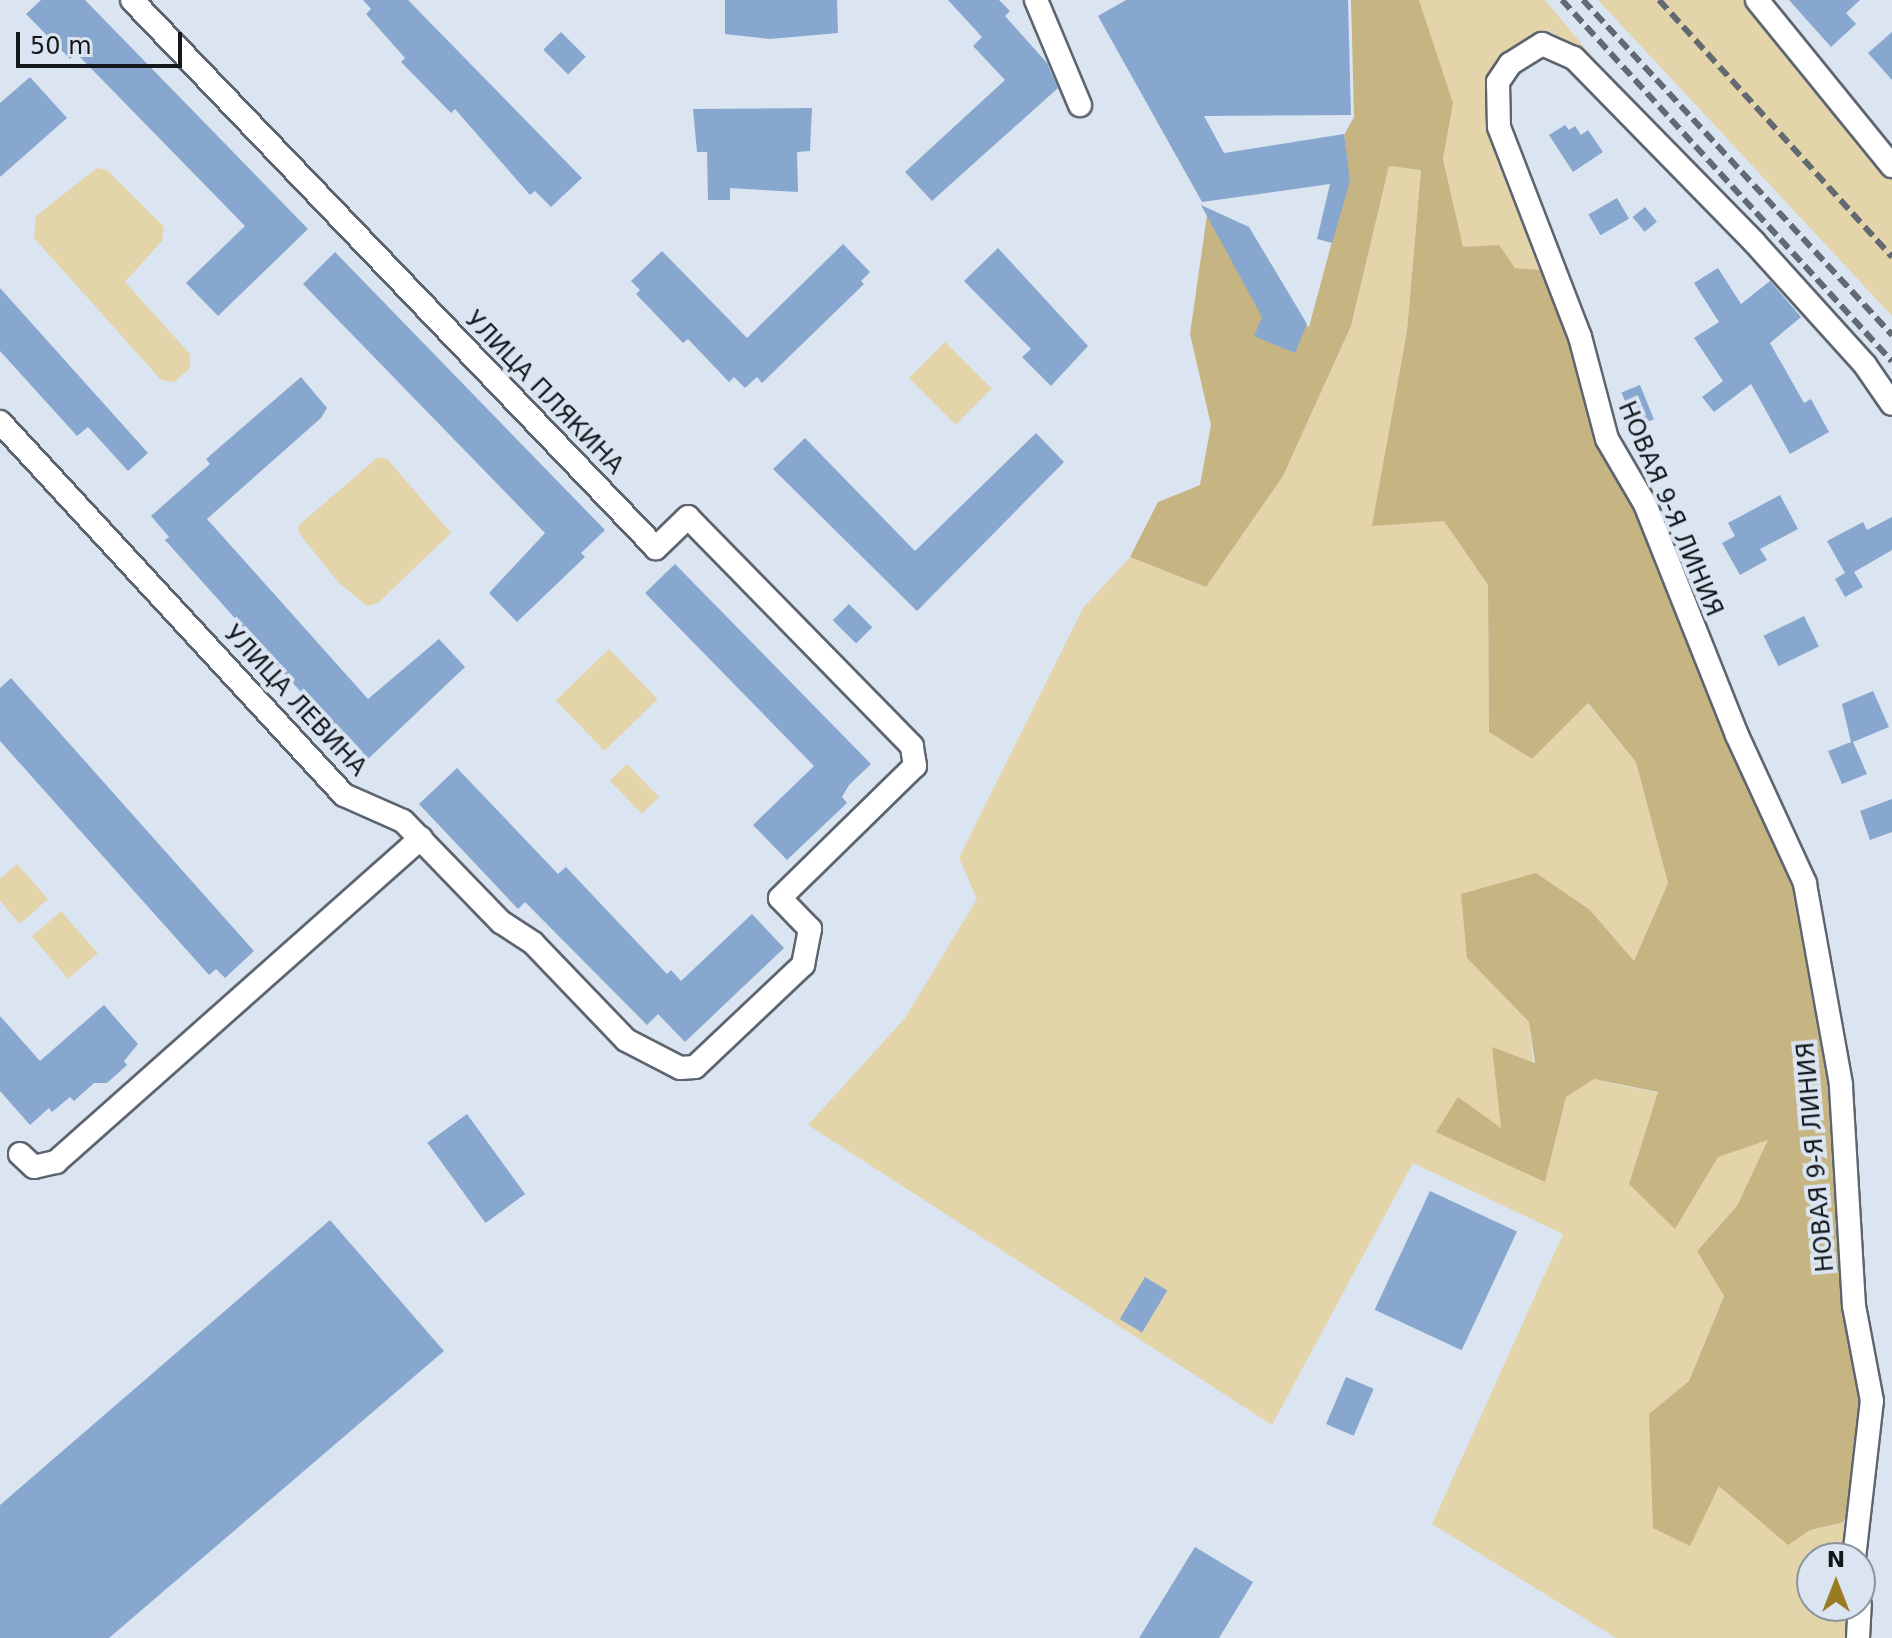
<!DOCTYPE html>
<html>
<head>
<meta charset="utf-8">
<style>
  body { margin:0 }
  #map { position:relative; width:1892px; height:1638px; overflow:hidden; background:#dbe5f2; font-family:"DejaVu Sans",sans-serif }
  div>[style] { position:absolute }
  .green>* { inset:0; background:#e4d4aa; transform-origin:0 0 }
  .forest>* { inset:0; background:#c6b482 }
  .building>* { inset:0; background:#88a7cf; transform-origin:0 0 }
  .roads { filter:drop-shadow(2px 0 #5d6570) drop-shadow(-2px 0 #5d6570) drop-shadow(0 2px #5d6570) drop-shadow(0 -2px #5d6570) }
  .street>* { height:22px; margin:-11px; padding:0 11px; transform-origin:11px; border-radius:11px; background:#fff }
  .rail>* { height:6px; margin-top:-3px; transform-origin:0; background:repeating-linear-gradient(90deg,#626970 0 12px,transparent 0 18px) }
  span { translate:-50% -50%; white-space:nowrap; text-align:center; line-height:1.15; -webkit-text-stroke:8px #dbe5f2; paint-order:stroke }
  .street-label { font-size:24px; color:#14181c }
  .north { position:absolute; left:1796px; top:1542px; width:80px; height:80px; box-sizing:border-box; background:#dbe5f2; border:2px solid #8b939c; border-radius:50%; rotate:0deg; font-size:22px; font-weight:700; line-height:32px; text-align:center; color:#14181c }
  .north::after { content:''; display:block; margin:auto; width:28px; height:36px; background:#997b24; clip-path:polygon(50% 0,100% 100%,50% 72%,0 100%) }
  .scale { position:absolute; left:16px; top:32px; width:166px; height:36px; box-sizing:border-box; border:4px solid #14181c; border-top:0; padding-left:10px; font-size:24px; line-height:28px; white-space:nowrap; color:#14181c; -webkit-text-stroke:6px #dbe5f2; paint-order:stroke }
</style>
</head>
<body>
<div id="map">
  <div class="green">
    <div style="clip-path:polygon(1419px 0,1545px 0,1619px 89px,1551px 32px,1530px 37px,1493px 77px,1543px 270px,1515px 268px,1499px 245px,1463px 248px,1443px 159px,1452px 103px)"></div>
    <div style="clip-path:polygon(1598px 0,1747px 0,1892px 174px,1892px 316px)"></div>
    <div style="clip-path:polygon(1389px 166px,1421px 170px,1407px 331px,1373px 525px,1444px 520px,1488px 585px,1489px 732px,1532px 759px,1587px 703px,1636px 762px,1668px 883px,1634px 961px,1590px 910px,1467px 958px,1529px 1022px,1545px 1181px,1566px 1097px,1593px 1079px,1658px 1093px,1629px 1184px,1769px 1140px,1737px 1206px,1697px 1251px,1724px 1295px,1689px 1381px,1649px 1415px,1719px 1485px,1788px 1544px,1810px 1530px,1844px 1522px,1845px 1558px,1812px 1558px,1812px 1606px,1853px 1606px,1850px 1638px,1616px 1638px,1432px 1524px,1563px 1234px,1413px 1163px,1272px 1425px,808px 1125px,905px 1018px,977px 899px,959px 858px,1083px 608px,1130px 557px,1206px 587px,1283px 476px,1351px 326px)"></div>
    <div style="clip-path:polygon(97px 168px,107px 170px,164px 227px,162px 241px,125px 282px,190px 354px,190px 368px,174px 382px,161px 380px,34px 238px,36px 216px)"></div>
    <div style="left:945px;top:342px;width:66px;height:51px;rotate:45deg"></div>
    <div style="clip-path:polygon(378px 457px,388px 460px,451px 533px,378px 603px,367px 606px,339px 583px,298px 532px,299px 525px)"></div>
    <div style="left:609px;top:649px;width:70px;height:74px;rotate:46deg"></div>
    <div style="left:627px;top:764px;width:46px;height:24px;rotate:46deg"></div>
    <div style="clip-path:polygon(17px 864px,48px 899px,20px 924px,0 901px,0 879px)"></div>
    <div style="left:61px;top:911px;width:56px;height:39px;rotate:49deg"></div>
  </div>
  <div class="forest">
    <div style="clip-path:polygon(1351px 0,1419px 0,1453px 103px,1443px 159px,1463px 247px,1499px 245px,1515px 268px,1543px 270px,1797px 886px,1803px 943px,1833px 1086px,1865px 1428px,1844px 1522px,1810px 1530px,1788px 1545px,1719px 1486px,1690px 1546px,1653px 1528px,1649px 1414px,1689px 1381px,1724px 1296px,1697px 1251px,1737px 1206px,1768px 1140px,1718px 1157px,1675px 1229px,1629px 1184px,1658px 1092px,1594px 1079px,1566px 1097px,1545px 1182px,1436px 1132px,1458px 1097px,1501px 1128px,1492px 1047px,1535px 1063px,1529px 1022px,1467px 958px,1461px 894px,1536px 873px,1590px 910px,1634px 961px,1668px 883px,1636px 762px,1588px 703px,1532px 759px,1489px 732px,1488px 585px,1444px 521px,1372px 526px,1407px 331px,1421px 170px,1389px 166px,1351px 326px,1283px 476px,1206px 587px,1130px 557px,1158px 502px,1200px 485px,1211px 425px,1190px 334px,1207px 215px,1258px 308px,1309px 327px,1349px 178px,1344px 135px,1354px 117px)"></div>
  </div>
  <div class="building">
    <div style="clip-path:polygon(41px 0,85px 0,308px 229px,218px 316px,186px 283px,245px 226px,76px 53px,70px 59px,26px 14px)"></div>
    <div style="clip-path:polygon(363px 0,408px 0,582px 178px,551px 207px,535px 191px,530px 195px,455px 109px,451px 113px,401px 62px,405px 58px,366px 14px,371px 9px)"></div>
    <div style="clip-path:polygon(725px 0,837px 0,838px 33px,770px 39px,725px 34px)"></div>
    <div style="clip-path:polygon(948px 0,999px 0,1010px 11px,1005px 16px,1047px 63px,1058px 88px,932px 201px,905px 172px,1005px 80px,973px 46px,982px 37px)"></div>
    <div style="clip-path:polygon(1126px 0,1348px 0,1351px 115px,1204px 116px,1224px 153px,1344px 134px,1350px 181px,1332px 243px,1317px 239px,1330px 184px,1202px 202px,1098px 16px)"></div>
    <div style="clip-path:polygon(1789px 0,1860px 0,1846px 13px,1856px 24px,1831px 47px)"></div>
    <div style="left:561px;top:32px;width:35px;height:25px;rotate:45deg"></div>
    <div style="clip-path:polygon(1892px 32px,1892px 80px,1868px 53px)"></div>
    <div style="clip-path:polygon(30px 77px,67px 118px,0 177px,0 103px)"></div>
    <div style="clip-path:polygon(812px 108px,810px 151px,797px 152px,798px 192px,730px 188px,730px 200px,708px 200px,707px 152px,697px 152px,693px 109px)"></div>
    <div style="clip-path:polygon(1565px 125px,1569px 130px,1575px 126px,1581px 135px,1588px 130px,1603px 152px,1573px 172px,1549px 135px)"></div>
    <div style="left:1617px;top:198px;width:24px;height:33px;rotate:60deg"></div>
    <div style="clip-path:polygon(1201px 205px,1249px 227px,1307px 324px,1295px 353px,1254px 336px,1262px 317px)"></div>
    <div style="left:1645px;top:207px;width:19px;height:16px;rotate:51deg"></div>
    <div style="clip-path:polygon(843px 244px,870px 272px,861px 281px,864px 284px,762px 383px,757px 377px,745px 388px,734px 377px,729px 382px,688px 339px,683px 343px,636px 294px,640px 290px,631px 281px,662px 251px,747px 338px)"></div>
    <div style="clip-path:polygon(998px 248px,1088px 346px,1051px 386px,1022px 357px,1031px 349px,964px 281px)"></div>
    <div style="clip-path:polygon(335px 252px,605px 530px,581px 553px,585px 557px,517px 622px,489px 593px,545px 533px,303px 284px)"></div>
    <div style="clip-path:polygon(1718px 268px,1741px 304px,1770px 281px,1801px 317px,1770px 343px,1804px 403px,1811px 399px,1829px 432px,1790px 454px,1751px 384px,1714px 412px,1702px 397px,1723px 381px,1694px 338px,1719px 322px,1694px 283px)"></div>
    <div style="clip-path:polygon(0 288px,148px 453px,128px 471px,88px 427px,77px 436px,0 351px)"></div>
    <div style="clip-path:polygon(301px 377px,327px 408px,321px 418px,207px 519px,368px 699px,439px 639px,465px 667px,368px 759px,347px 735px,343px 739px,165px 540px,169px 537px,151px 516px,210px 464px,206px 459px)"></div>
    <div style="left:1640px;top:385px;width:37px;height:20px;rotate:68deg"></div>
    <div style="clip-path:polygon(1036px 433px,1064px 462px,917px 611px,773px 469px,805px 438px,915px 551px)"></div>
    <div style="clip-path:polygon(1780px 495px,1798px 529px,1760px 549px,1767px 560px,1740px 575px,1722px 543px,1735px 536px,1728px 523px)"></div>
    <div style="clip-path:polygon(1892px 517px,1892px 550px,1854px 572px,1863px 587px,1845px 597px,1835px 579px,1845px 573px,1827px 541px,1863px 522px,1867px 530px)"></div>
    <div style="clip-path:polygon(675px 564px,871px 764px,849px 785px,842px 797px,847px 803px,787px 860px,753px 825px,814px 766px,645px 593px)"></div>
    <div style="left:849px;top:604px;width:33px;height:23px;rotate:45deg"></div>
    <div style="left:1804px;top:616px;width:34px;height:45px;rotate:64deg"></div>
    <div style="clip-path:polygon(11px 678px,254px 951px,225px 978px,216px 969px,209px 975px,0 741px,0 688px)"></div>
    <div style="clip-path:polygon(1873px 691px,1889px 727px,1853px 742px,1867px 774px,1842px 784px,1828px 751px,1851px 742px,1842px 704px)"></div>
    <div style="clip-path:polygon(457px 768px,558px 874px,566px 867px,667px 974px,671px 970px,681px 981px,752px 914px,784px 948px,685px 1042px,658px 1014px,647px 1025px,525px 902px,518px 909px,419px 804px)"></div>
    <div style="clip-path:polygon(1892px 799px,1892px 832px,1870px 840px,1860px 811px)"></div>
    <div style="clip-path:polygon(104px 1005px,138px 1044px,124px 1061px,127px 1065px,107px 1083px,94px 1083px,74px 1101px,70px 1097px,52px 1112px,49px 1108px,30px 1125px,0 1091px,0 1016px,40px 1061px)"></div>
    <div style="left:467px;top:1114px;width:99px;height:49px;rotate:54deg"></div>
    <div style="left:1430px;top:1191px;width:96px;height:131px;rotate:25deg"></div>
    <div style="clip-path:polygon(330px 1220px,444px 1351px,109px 1638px,0 1638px,0 1505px)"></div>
    <div style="left:1145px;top:1277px;width:26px;height:49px;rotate:31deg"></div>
    <div style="left:1346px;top:1377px;width:30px;height:51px;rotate:23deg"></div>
    <div style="clip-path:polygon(1195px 1547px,1253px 1582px,1219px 1638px,1139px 1638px)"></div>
  </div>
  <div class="roads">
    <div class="street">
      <div style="left:1036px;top:0;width:114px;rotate:67.3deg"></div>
      <div style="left:1757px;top:0;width:214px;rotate:50.9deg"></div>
      <div style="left:0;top:422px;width:507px;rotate:47.32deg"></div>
      <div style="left:344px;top:795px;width:64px;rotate:23.8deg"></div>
      <div style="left:403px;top:821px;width:141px;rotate:45.9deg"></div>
      <div style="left:501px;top:922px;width:38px;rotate:33deg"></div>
      <div style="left:533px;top:943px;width:134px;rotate:46.2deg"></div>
      <div style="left:626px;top:1040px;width:61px;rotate:27.4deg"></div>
      <div style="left:680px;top:1068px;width:15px;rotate:-4deg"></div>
      <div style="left:695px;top:1067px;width:149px;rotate:-43.4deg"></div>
      <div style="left:803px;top:965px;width:37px;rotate:-79deg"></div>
      <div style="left:810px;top:929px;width:43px;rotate:-134.1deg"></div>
      <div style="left:780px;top:898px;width:189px;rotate:-44.4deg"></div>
      <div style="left:915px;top:766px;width:20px;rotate:-99deg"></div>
      <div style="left:912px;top:746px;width:320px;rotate:-134.4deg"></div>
      <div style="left:688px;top:517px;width:45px;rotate:135.9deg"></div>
      <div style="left:656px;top:548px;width:758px;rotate:-133.72deg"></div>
      <div style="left:20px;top:1154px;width:19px;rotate:43deg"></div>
      <div style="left:34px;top:1167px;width:23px;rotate:-13deg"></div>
      <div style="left:56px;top:1162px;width:488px;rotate:-41.6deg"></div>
      <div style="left:1854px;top:1558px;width:158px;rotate:-83.5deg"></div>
      <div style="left:1872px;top:1401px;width:97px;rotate:-100.7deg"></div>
      <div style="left:1854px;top:1306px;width:222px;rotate:-93.4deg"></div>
      <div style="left:1841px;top:1084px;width:204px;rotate:-100.2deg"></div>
      <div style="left:1805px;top:883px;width:163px;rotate:-114.7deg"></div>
      <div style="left:1737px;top:735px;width:249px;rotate:-111.7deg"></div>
      <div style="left:1645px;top:504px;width:75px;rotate:-120.3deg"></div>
      <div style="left:1607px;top:439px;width:106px;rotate:-104.8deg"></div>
      <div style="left:1580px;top:337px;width:225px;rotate:-111.1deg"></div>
      <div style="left:1499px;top:127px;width:45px;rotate:-91.3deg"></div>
      <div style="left:1498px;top:82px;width:22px;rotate:-56deg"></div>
      <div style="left:1510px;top:64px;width:38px;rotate:-32deg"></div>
      <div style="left:1542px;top:44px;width:35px;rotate:24deg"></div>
      <div style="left:1574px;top:58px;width:257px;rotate:45.6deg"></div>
      <div style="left:1754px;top:242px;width:166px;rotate:47.9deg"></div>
      <div style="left:1865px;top:365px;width:47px;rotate:55.3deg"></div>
      <div style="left:1858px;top:1638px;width:34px;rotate:-87deg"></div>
    </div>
  </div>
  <div class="rail">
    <div style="left:1562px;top:0;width:489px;rotate:47.6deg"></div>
    <div style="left:1583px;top:0;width:456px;rotate:47.3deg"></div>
    <div style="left:1659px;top:0;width:347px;rotate:47.8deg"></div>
  </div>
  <div class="street-label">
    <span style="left:544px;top:393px;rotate:46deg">УЛИЦА ПЛЯКИНА</span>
    <span style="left:1670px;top:509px;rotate:67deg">НОВАЯ 9-Я ЛИНИЯ</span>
    <span style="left:295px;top:701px;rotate:47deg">УЛИЦА ЛЕВИНА</span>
    <span style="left:1816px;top:1157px;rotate:-95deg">НОВАЯ 9-Я ЛИНИЯ</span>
  </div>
  <div class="north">N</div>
  <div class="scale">50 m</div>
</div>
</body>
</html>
